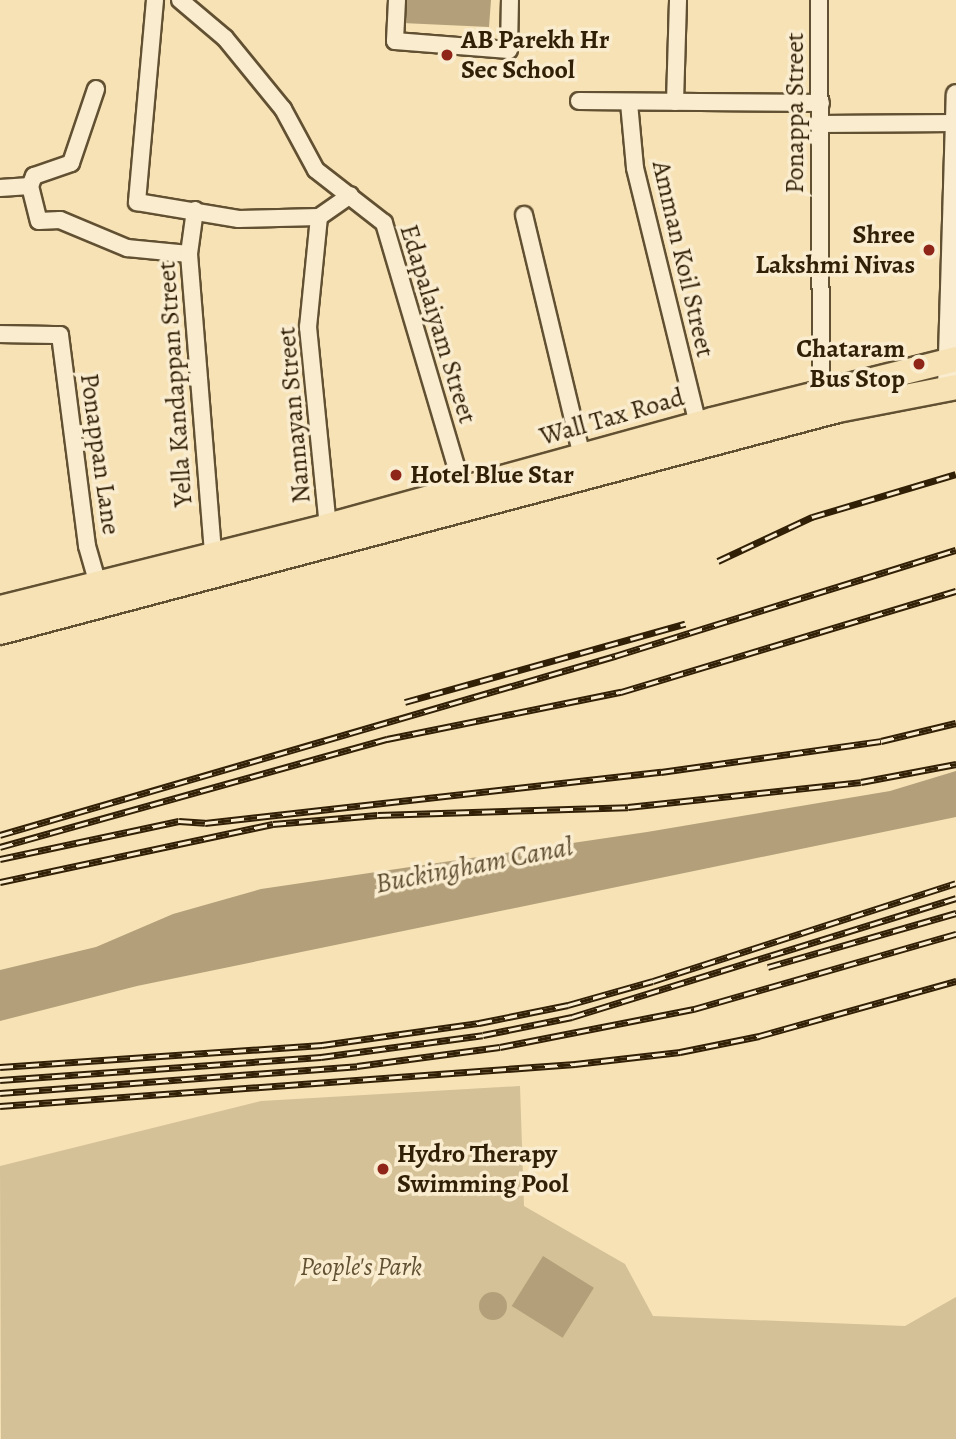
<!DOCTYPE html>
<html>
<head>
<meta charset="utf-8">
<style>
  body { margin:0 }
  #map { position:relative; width:956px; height:1439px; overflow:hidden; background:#f6e2b5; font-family:Alegreya,serif }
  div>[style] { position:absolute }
  .green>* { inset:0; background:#d5c197 }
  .water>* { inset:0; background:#b3a07a; transform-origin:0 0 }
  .round { border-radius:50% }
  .roads { filter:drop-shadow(2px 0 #625032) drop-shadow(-2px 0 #625032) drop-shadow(0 2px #625032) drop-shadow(0 -2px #625032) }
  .minor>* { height:16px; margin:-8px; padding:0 8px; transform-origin:8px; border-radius:8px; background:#f9eccf }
  .tertiary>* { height:19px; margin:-9.5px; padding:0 9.5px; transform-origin:9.5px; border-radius:9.5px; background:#f9eccf }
  .primary>* { height:24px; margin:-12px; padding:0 12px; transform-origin:12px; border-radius:12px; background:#f6e2b5 }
  .rail>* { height:7px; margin-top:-3.5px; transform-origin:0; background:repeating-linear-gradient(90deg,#f9eccf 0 13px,#311f06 0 26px); box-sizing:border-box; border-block:2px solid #311f06 }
  .dots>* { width:19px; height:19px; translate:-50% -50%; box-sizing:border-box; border:4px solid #f9eccf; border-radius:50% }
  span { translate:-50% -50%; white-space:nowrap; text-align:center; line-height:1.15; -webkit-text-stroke:7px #f9eccf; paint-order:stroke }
  .poi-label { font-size:26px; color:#311f06; font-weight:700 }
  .left { translate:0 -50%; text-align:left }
  .right { translate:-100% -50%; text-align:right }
  .street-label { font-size:26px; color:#311f06 }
  .park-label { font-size:26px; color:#625032; font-style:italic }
  .water-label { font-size:28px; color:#5e4c2f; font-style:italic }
</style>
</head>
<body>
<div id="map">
  <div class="green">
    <div style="clip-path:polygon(520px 1086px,524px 1206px,625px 1264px,653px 1316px,905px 1326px,956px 1297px,956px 1439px,1px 1439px,0 1166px,261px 1101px)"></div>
  </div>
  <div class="water">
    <div style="clip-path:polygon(403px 0,491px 0,489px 27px,402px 23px)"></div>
    <div style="clip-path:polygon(956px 771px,956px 817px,137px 986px,0 1021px,0 970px,96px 947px,173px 914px,261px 889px,647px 832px,890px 791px)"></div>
    <div style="left:543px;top:1256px;width:60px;height:59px;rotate:32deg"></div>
    <div class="round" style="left:479px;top:1292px;width:28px;height:28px"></div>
  </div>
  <div class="roads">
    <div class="minor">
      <div style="left:155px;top:0;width:203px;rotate:95.1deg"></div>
      <div style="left:137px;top:202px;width:103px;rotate:9.5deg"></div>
      <div style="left:239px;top:219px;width:80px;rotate:-1.4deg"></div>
      <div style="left:319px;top:217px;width:38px;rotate:-35deg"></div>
      <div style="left:180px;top:0;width:59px;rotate:40.2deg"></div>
      <div style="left:225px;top:38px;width:92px;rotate:50.8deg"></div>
      <div style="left:283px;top:109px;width:69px;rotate:61.6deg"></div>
      <div style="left:316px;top:170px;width:86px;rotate:37.9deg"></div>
      <div style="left:384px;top:223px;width:278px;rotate:73.5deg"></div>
      <div style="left:397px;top:0;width:41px;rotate:92.8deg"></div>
      <div style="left:395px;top:41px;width:114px;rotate:4.5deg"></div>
      <div style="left:509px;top:50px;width:50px;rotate:-88.9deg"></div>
      <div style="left:819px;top:0;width:393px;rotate:89.7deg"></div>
      <div style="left:579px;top:101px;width:242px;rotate:0.5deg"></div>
      <div style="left:675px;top:102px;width:102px;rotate:-88.3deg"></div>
      <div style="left:629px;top:103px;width:65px;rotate:84.7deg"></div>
      <div style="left:635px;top:168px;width:264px;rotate:76.2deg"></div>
      <div style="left:820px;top:124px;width:135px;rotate:-0.4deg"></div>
      <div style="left:30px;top:186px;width:11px;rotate:-68deg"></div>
      <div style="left:34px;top:176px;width:39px;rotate:-19deg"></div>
      <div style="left:71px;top:163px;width:78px;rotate:-71.3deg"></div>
      <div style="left:0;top:188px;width:30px;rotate:-4deg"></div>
      <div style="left:30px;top:186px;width:36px;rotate:76deg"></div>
      <div style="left:39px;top:221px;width:21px;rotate:-3deg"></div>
      <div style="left:60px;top:220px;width:73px;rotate:22.7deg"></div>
      <div style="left:127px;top:248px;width:62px;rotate:5.5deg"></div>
      <div style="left:195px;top:210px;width:44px;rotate:97.8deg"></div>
      <div style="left:189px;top:254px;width:302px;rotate:85.4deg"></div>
      <div style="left:524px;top:215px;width:257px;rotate:76.5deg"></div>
      <div style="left:319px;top:217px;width:111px;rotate:95.7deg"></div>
      <div style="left:308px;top:327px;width:200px;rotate:84.3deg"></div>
      <div style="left:0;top:334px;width:60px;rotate:1deg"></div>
      <div style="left:60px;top:335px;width:213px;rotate:82.7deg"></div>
      <div style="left:87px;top:546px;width:37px;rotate:74deg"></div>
    </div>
    <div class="tertiary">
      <div style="left:947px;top:389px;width:295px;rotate:-88.3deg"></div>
    </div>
    <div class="primary">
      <div style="left:0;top:608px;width:338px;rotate:-14deg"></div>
      <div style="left:328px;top:526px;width:398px;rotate:-15.4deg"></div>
      <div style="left:712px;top:420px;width:252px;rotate:-14deg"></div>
      <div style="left:0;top:632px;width:867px;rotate:-14.84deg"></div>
      <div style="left:838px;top:410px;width:120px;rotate:-11deg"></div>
    </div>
  </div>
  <div class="rail">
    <div style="left:718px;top:561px;width:104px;rotate:-25.1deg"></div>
    <div style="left:812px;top:517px;width:150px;rotate:-16.6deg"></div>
    <div style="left:405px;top:702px;width:291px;rotate:-15.6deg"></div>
    <div style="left:0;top:835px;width:641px;rotate:-16.23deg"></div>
    <div style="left:615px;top:656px;width:357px;rotate:-17.3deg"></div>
    <div style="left:0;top:847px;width:402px;rotate:-15.6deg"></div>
    <div style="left:387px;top:739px;width:239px;rotate:-11.4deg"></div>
    <div style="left:621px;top:692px;width:350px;rotate:-16.8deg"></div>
    <div style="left:0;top:859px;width:183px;rotate:-12deg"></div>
    <div style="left:179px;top:821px;width:26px;rotate:4deg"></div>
    <div style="left:205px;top:823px;width:459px;rotate:-6.4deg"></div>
    <div style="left:661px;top:772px;width:222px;rotate:-8deg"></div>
    <div style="left:881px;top:741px;width:77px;rotate:-13.5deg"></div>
    <div style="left:0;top:882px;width:279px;rotate:-12deg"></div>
    <div style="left:273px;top:824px;width:105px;rotate:-4.9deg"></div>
    <div style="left:378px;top:815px;width:250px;rotate:-1.8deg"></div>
    <div style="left:628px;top:807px;width:234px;rotate:-6.1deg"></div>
    <div style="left:861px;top:782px;width:97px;rotate:-10.7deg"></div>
    <div style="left:768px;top:967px;width:196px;rotate:-16deg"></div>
    <div style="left:0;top:1067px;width:323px;rotate:-3.9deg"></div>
    <div style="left:322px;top:1045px;width:159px;rotate:-8deg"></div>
    <div style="left:479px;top:1023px;width:91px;rotate:-11.4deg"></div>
    <div style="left:568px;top:1005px;width:88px;rotate:-15.8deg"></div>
    <div style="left:653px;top:981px;width:318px;rotate:-17.9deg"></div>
    <div style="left:0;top:1080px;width:322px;rotate:-4.1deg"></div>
    <div style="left:321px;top:1057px;width:163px;rotate:-7.7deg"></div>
    <div style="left:483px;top:1035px;width:91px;rotate:-11.4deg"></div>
    <div style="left:572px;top:1017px;width:402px;rotate:-17.2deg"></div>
    <div style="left:0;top:1093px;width:358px;rotate:-4.3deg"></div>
    <div style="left:357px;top:1066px;width:144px;rotate:-7.6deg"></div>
    <div style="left:500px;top:1047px;width:198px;rotate:-11.1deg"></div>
    <div style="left:694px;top:1009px;width:273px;rotate:-16deg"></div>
    <div style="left:0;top:1106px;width:577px;rotate:-4.18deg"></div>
    <div style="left:575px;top:1064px;width:106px;rotate:-6.5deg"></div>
    <div style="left:680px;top:1052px;width:81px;rotate:-11.4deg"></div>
    <div style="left:759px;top:1036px;width:205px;rotate:-15.6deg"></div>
  </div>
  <div class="dots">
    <div style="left:447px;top:55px;background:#8f2418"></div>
    <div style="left:929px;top:250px;background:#8f2418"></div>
    <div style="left:919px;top:364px;background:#8f2418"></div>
    <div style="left:396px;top:475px;background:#8f2418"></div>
    <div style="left:383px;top:1169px;background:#8f2418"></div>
  </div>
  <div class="poi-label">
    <span class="left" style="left:461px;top:55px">AB Parekh Hr<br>Sec School</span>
    <span class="right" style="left:915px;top:250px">Shree<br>Lakshmi Nivas</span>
    <span class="right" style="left:905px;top:364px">Chataram<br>Bus Stop</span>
    <span class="left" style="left:410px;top:475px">Hotel Blue Star</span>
    <span class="left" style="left:397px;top:1169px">Hydro Therapy<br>Swimming Pool</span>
  </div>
  <div class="street-label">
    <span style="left:795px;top:113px;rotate:-90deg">Ponappa Street</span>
    <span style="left:683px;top:259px;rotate:77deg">Amman Koil Street</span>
    <span style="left:438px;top:324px;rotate:73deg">Edapalaiyam Street</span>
    <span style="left:175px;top:384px;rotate:-94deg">Yella Kandappan Street</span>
    <span style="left:294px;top:415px;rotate:-95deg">Nannayan Street</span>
    <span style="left:612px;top:417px;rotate:-16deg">Wall Tax Road</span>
    <span style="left:100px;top:454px;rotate:82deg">Ponappan Lane</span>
  </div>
  <div class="park-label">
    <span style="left:361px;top:1267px">People's Park</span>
  </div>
  <div class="water-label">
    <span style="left:474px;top:865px;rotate:-11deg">Buckingham Canal</span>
  </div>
</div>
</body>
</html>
